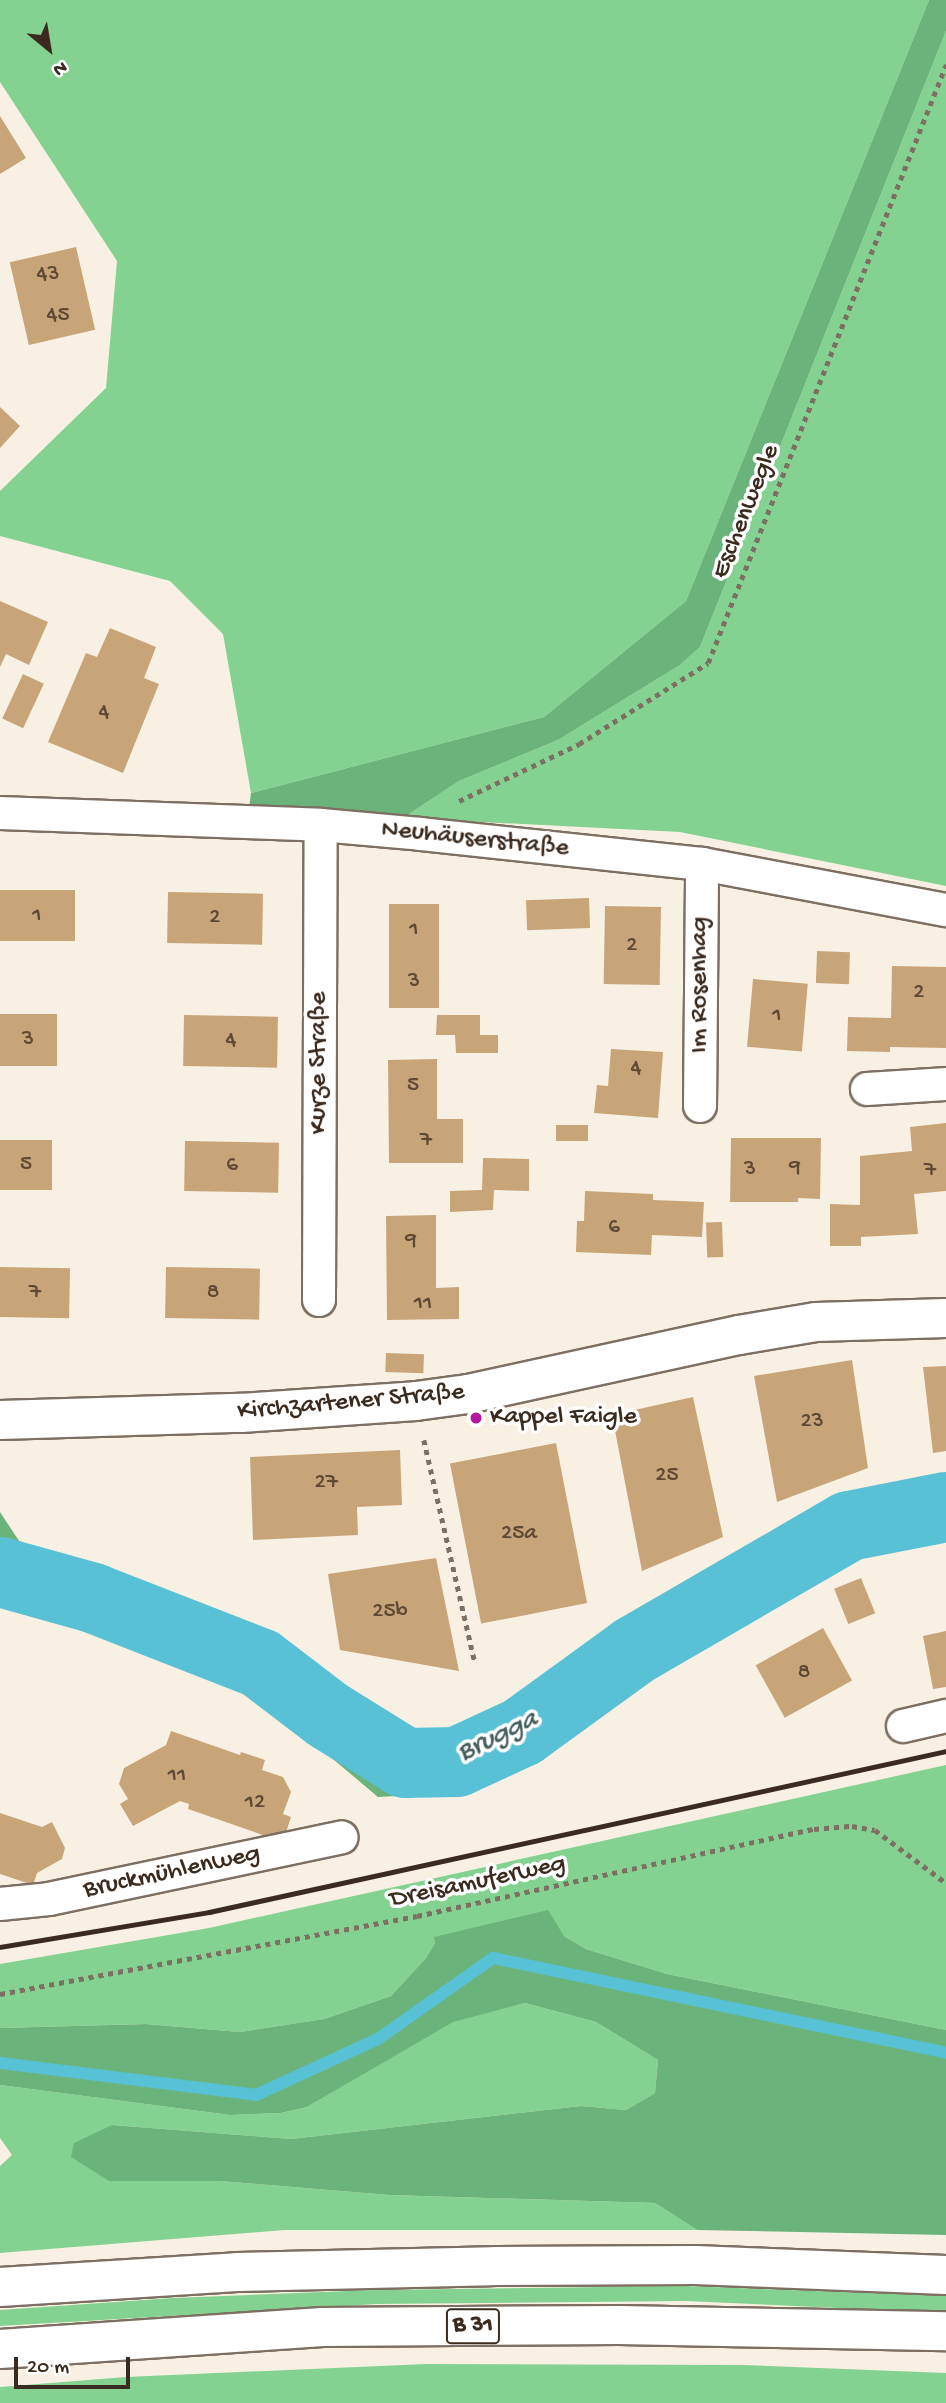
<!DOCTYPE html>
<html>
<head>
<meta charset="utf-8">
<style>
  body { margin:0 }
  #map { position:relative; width:946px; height:2403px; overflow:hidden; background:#f8f1e3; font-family:"Gochi Hand",sans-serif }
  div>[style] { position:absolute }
  .green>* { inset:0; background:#83d291 }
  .forest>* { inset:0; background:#6ab47b }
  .stream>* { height:12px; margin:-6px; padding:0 6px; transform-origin:6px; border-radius:6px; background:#59c1d6 }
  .river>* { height:70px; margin:-35px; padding:0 35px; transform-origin:35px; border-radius:35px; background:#59c1d6 }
  .building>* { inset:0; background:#c8a579; transform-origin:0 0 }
  .path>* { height:4.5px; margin-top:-2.25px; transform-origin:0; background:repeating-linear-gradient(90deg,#7d7063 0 5px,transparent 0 10px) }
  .roads { filter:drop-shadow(2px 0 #7d7063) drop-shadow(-2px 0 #7d7063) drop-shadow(0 2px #7d7063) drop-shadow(0 -2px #7d7063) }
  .street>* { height:32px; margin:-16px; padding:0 16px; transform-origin:16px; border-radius:16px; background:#fff }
  .secondary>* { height:38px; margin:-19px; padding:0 19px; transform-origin:19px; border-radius:19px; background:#fff }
  .highway>* { height:38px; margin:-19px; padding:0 19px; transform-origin:19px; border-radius:19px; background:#fff }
  .rail>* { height:5px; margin:-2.5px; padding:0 2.5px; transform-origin:2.5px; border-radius:2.5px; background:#3b2a1e }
  .dots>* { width:19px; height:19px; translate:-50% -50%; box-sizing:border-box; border:4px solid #fff; border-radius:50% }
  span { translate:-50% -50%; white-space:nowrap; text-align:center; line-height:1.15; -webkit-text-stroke:7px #fff; paint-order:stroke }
  .number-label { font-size:23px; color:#5e4935 }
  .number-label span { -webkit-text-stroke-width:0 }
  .shield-label span { padding:2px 5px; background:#fff; border:2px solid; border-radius:5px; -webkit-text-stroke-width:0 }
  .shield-label { font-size:24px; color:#3b2a1e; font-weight:700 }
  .street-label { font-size:26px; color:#3b2a1e }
  .poi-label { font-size:26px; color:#3b2a1e }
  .left { translate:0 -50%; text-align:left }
  .water-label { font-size:28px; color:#465f5e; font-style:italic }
  .north { position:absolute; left:14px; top:14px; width:70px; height:70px; -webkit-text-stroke:5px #fff; paint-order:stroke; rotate:150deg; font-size:19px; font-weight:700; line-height:28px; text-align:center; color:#3b2a1e }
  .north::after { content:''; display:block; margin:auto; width:24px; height:32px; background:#3b2a1e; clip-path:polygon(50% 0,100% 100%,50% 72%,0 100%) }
  .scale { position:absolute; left:14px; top:2357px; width:116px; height:32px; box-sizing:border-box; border:4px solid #3b2a1e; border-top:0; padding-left:9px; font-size:21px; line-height:24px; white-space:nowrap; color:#3b2a1e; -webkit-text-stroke:5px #fff; paint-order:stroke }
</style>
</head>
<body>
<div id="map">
  <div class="green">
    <div style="clip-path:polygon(0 0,929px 0,686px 601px,544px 717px,251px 793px,223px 634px,170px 581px,0 536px,0 491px,106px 388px,117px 261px,0 82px)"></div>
    <div style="clip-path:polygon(946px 31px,946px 886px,680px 832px,403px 818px,459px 781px,558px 740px,680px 665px,700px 647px)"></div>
    <div style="clip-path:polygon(946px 1765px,946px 2030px,667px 1974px,586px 1949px,564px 1936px,435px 1943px,426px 1958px,391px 1996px,324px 2019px,240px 2032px,146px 2024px,0 2028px,0 1964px,209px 1928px)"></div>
    <div style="clip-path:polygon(525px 2003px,596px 2022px,658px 2060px,655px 2093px,626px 2110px,581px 2106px,291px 2139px,112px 2125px,109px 2181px,220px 2181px,389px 2195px,655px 2203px,697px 2230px,285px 2230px,0 2253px,0 2166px,12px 2155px,0 2138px,0 2085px,230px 2115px,281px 2113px,307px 2107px,453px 2021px)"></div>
    <div style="clip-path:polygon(685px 2286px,946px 2296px,946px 2313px,686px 2301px,376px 2304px,0 2326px,0 2310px,173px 2298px,373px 2290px)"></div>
    <div style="clip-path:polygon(426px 2364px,742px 2365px,946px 2373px,946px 2403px,0 2403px,0 2387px,126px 2377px)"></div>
  </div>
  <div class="forest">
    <div style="clip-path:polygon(929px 0,946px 0,946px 31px,700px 647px,680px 665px,558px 740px,459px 781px,403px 818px,249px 808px,251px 793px,544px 717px,686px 601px)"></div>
    <div style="clip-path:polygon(946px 1485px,946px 1541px,824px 1566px,514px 1770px,452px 1793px,378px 1797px,194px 1642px,0 1591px,0 1512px,27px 1553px,207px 1612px,416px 1749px,487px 1751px,760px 1562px,902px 1492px)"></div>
    <div style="clip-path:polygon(548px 1910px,564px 1936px,586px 1949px,667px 1974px,946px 2030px,946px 2235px,697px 2230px,655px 2203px,389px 2195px,220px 2181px,109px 2181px,71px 2157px,74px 2143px,112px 2125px,291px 2139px,581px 2106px,626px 2110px,655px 2093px,658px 2060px,596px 2022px,525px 2003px,453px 2022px,307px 2107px,281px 2113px,230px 2115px,0 2085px,0 2028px,146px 2024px,240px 2032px,324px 2019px,391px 1996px,426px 1958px,435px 1943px,434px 1937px)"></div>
  </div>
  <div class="stream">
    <div style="left:0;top:2063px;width:258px;rotate:7.1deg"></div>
    <div style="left:256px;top:2095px;width:134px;rotate:-24.7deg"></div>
    <div style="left:378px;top:2039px;width:141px;rotate:-35.2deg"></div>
    <div style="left:493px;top:1958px;width:463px;rotate:11.8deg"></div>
  </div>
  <div class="river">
    <div style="left:0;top:1572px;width:97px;rotate:15.6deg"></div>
    <div style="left:93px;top:1598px;width:179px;rotate:21.3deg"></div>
    <div style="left:260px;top:1663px;width:86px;rotate:37.4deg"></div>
    <div style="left:328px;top:1715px;width:91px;rotate:31.9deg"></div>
    <div style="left:405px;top:1763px;width:52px;rotate:-1.1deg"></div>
    <div style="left:457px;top:1762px;width:72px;rotate:-24.8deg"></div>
    <div style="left:522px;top:1732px;width:140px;rotate:-36deg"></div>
    <div style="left:635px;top:1650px;width:247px;rotate:-30.1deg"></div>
    <div style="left:849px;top:1526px;width:99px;rotate:-11.1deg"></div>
  </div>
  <div class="building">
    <div style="clip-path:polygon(0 116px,26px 158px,0 174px)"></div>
    <div style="left:76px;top:247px;width:85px;height:68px;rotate:77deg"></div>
    <div style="clip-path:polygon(0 407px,20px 426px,0 448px)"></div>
    <div style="clip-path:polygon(0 601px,48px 622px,29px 665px,6px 654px,0 667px)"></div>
    <div style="clip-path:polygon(110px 628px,156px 647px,144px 678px,159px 684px,123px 773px,48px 742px,86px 653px,97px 657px)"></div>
    <div style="left:23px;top:674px;width:23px;height:49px;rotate:25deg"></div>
    <div style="left:0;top:890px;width:75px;height:51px"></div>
    <div style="left:168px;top:892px;width:95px;height:51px;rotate:1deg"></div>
    <div style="left:589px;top:898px;width:30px;height:63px;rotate:88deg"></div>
    <div style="left:439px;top:904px;width:104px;height:50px;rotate:90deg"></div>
    <div style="left:605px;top:906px;width:56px;height:78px;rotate:1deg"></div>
    <div style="left:817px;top:951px;width:33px;height:32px;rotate:2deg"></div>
    <div style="clip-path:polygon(892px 966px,946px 967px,946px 1048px,890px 1047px,890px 1052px,847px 1051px,848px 1017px,891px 1018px)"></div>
    <div style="left:753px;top:979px;width:55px;height:68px;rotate:5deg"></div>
    <div style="left:0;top:1014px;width:57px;height:52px"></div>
    <div style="left:184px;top:1015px;width:94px;height:51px;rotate:1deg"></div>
    <div style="clip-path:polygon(437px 1015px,480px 1015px,480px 1035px,498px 1035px,498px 1053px,456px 1053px,455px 1035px,436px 1035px)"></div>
    <div style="clip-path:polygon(611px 1049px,663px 1052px,658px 1118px,594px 1113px,597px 1085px,608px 1086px)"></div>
    <div style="clip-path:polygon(437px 1059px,437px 1119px,463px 1119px,463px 1163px,389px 1163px,388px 1060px)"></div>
    <div style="clip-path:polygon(946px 1123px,946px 1191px,914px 1194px,918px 1234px,861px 1237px,861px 1246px,830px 1246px,830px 1204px,860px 1205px,860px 1156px,912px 1151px,910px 1127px)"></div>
    <div style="left:588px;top:1125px;width:16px;height:32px;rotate:90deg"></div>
    <div style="clip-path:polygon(731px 1138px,821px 1138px,820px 1199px,798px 1198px,798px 1202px,730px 1202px)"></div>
    <div style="left:0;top:1140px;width:52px;height:50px"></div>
    <div style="left:185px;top:1141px;width:94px;height:50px;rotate:1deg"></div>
    <div style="clip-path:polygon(483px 1158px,529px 1159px,529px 1191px,494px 1190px,493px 1210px,450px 1212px,450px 1191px,482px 1190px)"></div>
    <div style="clip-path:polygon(585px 1191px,653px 1194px,653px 1200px,704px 1202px,702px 1237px,652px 1235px,651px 1255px,576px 1252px,577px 1221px,584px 1221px)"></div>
    <div style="clip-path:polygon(436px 1215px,436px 1288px,459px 1287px,459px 1319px,387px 1320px,386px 1216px)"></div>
    <div style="left:722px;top:1222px;width:35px;height:16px;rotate:88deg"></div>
    <div style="left:0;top:1267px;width:70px;height:50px;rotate:1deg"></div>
    <div style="left:166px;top:1267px;width:94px;height:51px;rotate:1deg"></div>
    <div style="left:386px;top:1353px;width:38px;height:19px;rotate:2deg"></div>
    <div style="clip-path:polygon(852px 1360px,868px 1468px,777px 1502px,754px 1376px)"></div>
    <div style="clip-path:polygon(946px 1366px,946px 1451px,933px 1453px,923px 1367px)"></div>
    <div style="clip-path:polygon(693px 1397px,723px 1537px,642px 1571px,612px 1415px)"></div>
    <div style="left:556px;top:1443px;width:163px;height:108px;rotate:79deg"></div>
    <div style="clip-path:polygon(400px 1450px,402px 1505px,357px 1507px,358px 1535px,253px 1540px,250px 1457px)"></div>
    <div style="clip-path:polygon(436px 1558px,459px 1671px,340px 1650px,328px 1574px)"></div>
    <div style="left:861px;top:1578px;width:38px;height:29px;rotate:68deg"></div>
    <div style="left:823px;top:1628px;width:60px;height:77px;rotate:61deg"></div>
    <div style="clip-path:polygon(946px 1631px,946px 1687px,933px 1689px,923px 1636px)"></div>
    <div style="clip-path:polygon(171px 1731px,240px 1755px,241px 1752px,265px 1760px,262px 1770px,283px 1777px,291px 1792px,283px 1814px,291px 1817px,283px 1842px,188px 1809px,189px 1804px,180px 1801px,133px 1826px,120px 1804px,128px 1799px,119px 1784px,124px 1768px,166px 1745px)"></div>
    <div style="clip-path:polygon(0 1813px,42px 1827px,52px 1822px,65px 1848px,62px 1859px,37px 1873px,33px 1885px,0 1874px)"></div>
  </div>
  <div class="path">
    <div style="left:459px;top:801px;width:133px;rotate:-25.4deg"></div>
    <div style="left:579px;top:744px;width:152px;rotate:-32.1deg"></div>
    <div style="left:708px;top:663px;width:644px;rotate:-68.3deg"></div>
    <div style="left:424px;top:1440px;width:228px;rotate:77.1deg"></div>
    <div style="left:0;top:1994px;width:424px;rotate:-10.6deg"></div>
    <div style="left:417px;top:1916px;width:406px;rotate:-12.4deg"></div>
    <div style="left:814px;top:1829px;width:38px;rotate:-5deg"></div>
    <div style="left:852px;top:1826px;width:23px;rotate:10deg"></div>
    <div style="left:875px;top:1830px;width:89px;rotate:36.7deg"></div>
  </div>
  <div class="roads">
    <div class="street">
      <div style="left:0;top:813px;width:321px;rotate:2.1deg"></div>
      <div style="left:321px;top:825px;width:100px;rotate:5.1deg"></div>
      <div style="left:421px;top:834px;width:283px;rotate:6.1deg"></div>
      <div style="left:702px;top:864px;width:248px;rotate:10.7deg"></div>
      <div style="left:867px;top:1089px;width:79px;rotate:-3.6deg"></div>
      <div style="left:700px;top:1106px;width:242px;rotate:-89.5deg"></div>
      <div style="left:319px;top:1300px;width:475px;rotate:-89.8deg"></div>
      <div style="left:903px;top:1726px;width:44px;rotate:-13.1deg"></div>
      <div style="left:0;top:1904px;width:49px;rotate:-5.8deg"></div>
      <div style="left:49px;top:1899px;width:299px;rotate:-11.9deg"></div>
    </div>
    <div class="secondary">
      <div style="left:0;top:1420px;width:241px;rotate:-1.7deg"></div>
      <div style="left:241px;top:1413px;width:175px;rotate:-3.9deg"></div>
      <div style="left:416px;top:1401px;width:52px;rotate:-7.7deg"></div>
      <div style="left:468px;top:1394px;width:277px;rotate:-12.3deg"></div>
      <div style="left:739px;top:1335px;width:78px;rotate:-9.6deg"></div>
      <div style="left:816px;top:1322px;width:130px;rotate:-1.8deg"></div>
    </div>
    <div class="highway">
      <div style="left:0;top:2287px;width:237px;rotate:-3.6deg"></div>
      <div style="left:237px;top:2272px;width:259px;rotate:-1.3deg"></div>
      <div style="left:496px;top:2266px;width:199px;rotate:-0.3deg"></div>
      <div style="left:695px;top:2265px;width:251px;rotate:2.3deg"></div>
      <div style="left:0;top:2349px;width:323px;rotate:-3.9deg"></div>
      <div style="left:322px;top:2327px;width:297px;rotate:-0.4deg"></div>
      <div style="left:619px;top:2325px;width:327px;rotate:1.1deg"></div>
    </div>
  </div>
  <div class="rail">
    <div style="left:0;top:1947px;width:212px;rotate:-9.5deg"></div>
    <div style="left:209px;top:1912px;width:754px;rotate:-12.32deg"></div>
  </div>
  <div class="dots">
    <div style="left:476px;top:1418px;background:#b5179e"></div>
  </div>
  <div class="number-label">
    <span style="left:48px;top:275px">43</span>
    <span style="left:58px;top:316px">45</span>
    <span style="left:104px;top:713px">4</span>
    <span style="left:37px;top:916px">1</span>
    <span style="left:215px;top:918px">2</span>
    <span style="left:414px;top:930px">1</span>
    <span style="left:632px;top:946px">2</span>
    <span style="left:414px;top:982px">3</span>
    <span style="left:919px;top:993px">2</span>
    <span style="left:777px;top:1016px">1</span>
    <span style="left:28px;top:1040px">3</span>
    <span style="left:231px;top:1041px">4</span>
    <span style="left:636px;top:1069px">4</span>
    <span style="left:413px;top:1086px">5</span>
    <span style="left:426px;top:1141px">7</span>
    <span style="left:26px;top:1165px">5</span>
    <span style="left:232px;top:1166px">6</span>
    <span style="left:795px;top:1168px">9</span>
    <span style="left:750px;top:1170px">3</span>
    <span style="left:930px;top:1171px">7</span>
    <span style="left:614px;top:1228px">6</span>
    <span style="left:411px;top:1241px">9</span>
    <span style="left:35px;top:1293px">7</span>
    <span style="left:213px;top:1293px">8</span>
    <span style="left:423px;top:1304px">11</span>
    <span style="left:812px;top:1422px">23</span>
    <span style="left:667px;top:1476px">25</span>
    <span style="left:326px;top:1483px">27</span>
    <span style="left:519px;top:1534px">25a</span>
    <span style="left:390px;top:1612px">25b</span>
    <span style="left:804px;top:1673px">8</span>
    <span style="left:177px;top:1776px">11</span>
    <span style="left:255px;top:1803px">12</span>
  </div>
  <div class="shield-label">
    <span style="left:473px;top:2326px">B 31</span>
  </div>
  <div class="street-label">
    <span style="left:747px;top:512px;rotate:-68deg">Eschenwegle</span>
    <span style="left:475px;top:840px;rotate:6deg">Neuhäuserstraße</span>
    <span style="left:701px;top:985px;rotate:-90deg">Im Rosenhag</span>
    <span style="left:320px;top:1063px;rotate:-90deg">Kurze Straße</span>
    <span style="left:351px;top:1403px;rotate:-5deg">Kirchzartener Straße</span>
    <span style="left:172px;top:1873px;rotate:-12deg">Bruckmühlenweg</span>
    <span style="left:478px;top:1883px;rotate:-12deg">Dreisamuferweg</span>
  </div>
  <div class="poi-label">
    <span class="left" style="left:490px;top:1418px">Kappel Faigle</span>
  </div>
  <div class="water-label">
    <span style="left:498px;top:1737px;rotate:-26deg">Brugga</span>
  </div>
  <div class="north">N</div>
  <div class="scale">20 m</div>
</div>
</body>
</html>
